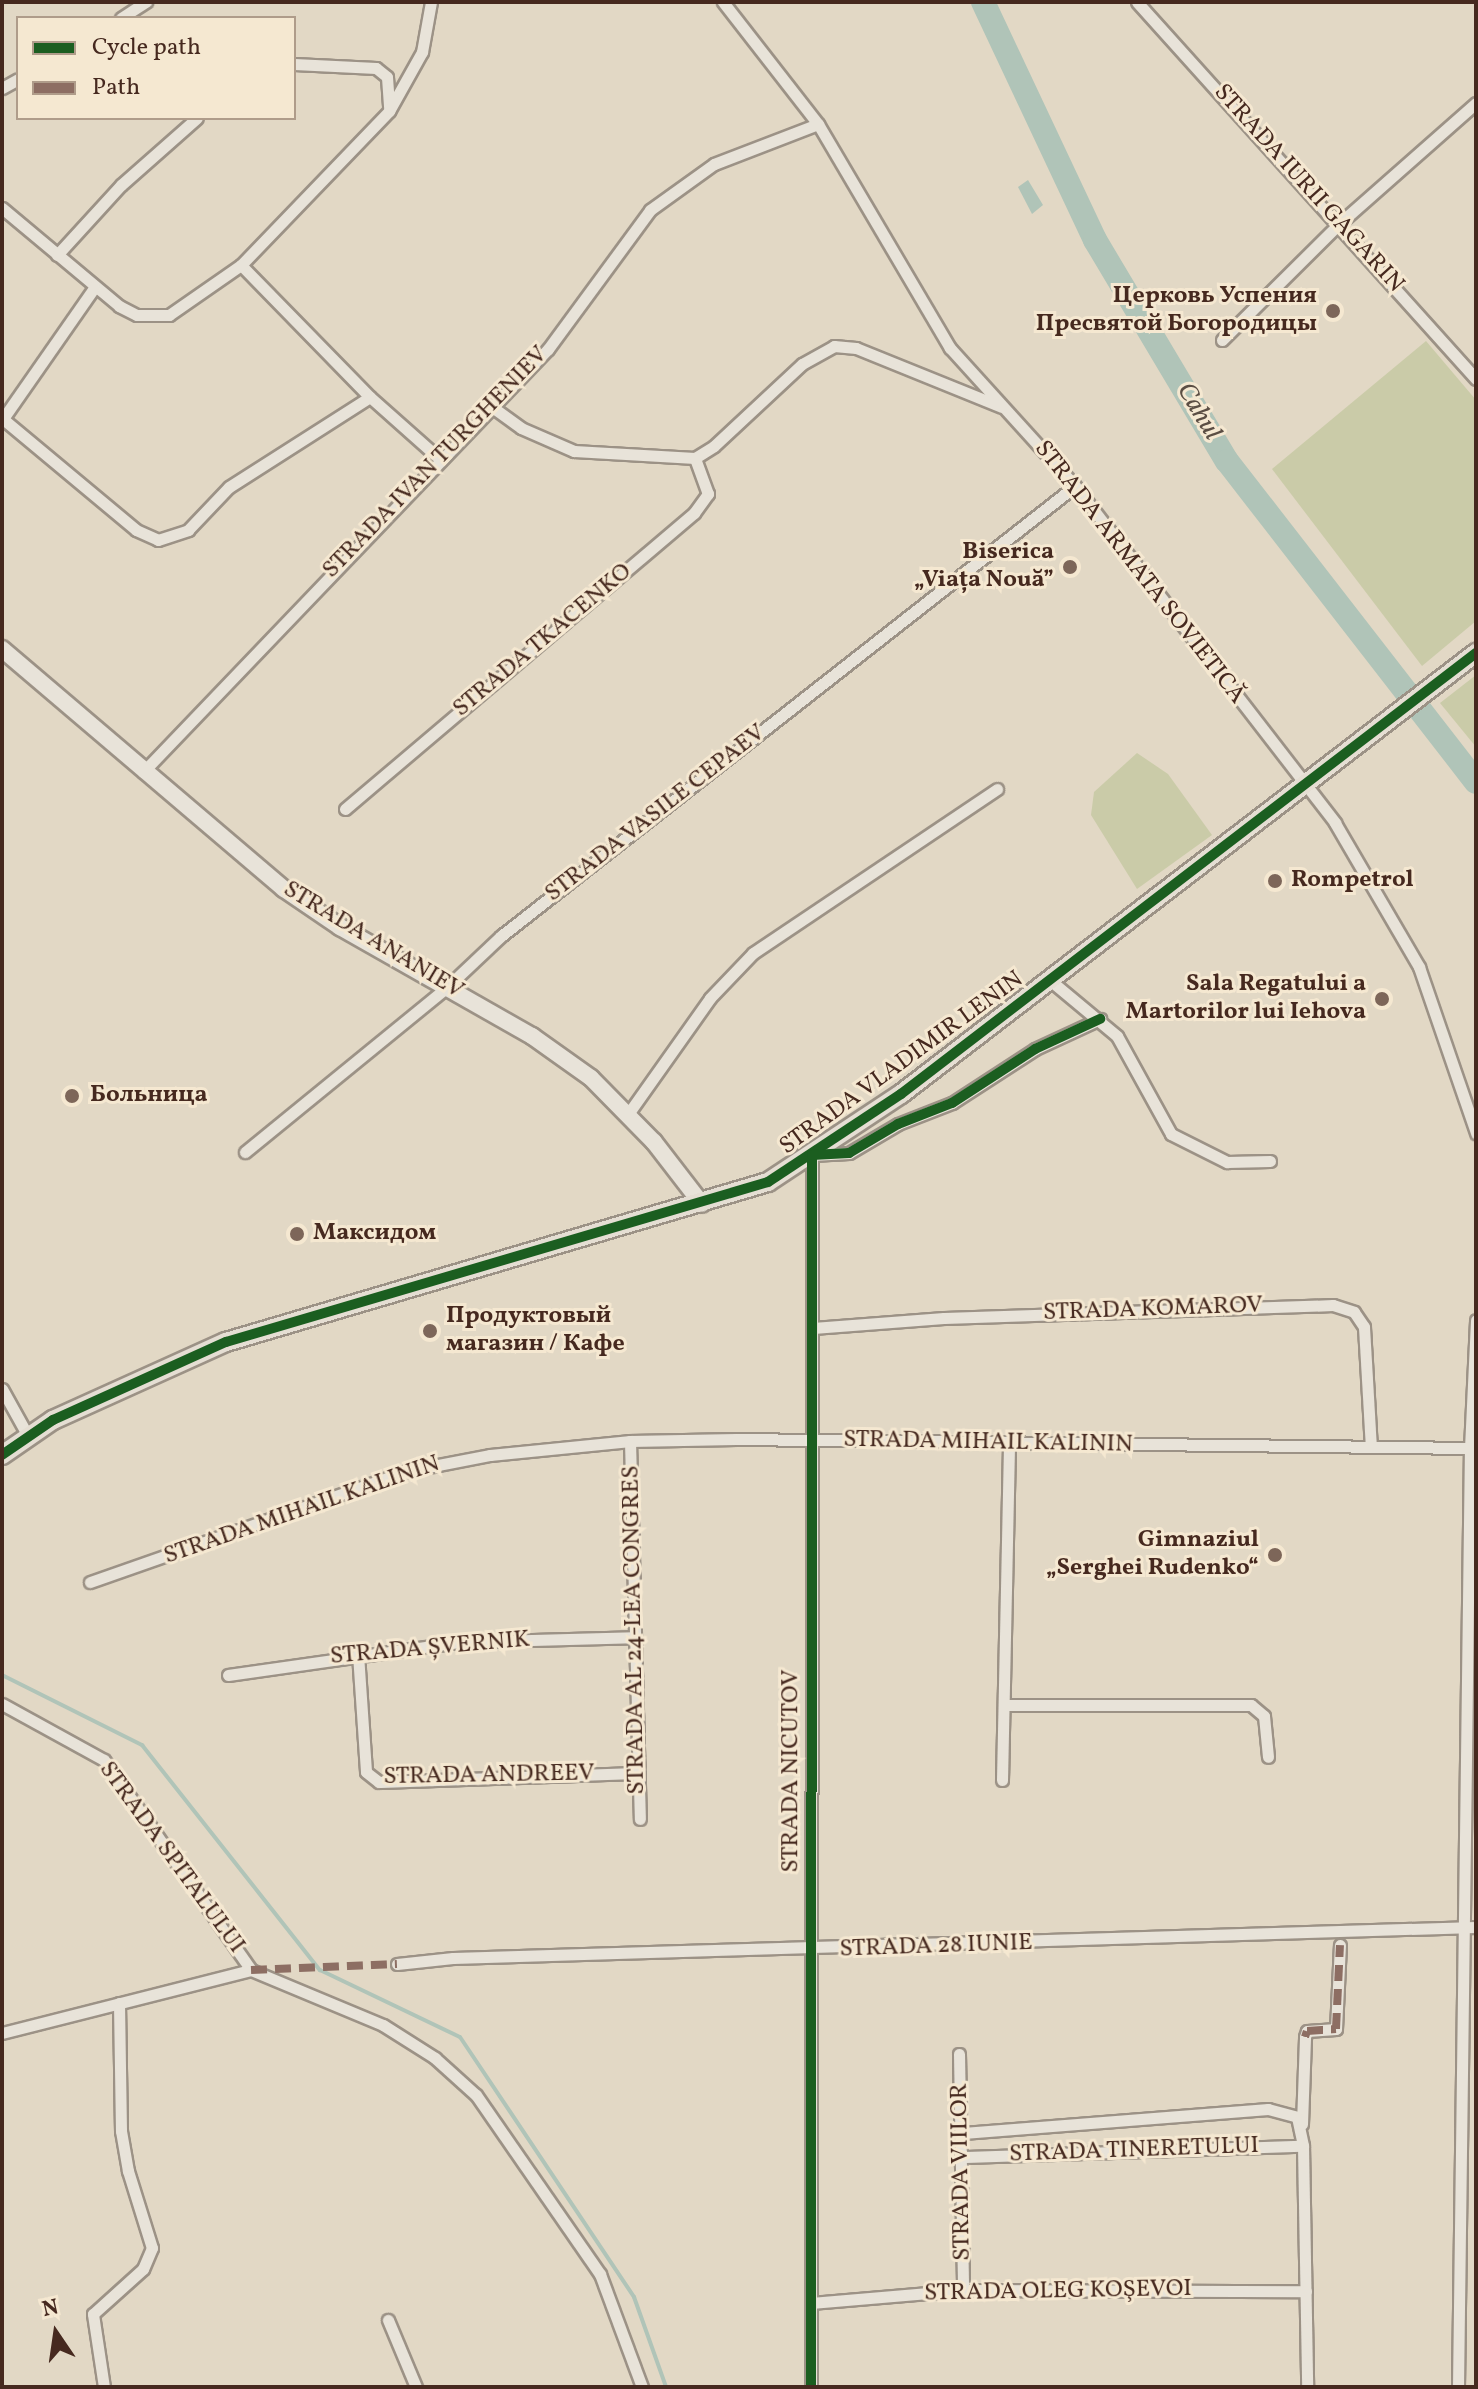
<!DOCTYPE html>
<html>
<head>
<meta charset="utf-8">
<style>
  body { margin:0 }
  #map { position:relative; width:1478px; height:2389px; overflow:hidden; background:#e2d8c5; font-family:Vollkorn,serif }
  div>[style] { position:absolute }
  .green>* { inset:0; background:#cacba8 }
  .water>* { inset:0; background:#b0c4b8 }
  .stream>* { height:4px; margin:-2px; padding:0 2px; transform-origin:2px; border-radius:2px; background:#b0c4b8 }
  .river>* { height:24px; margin:-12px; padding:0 12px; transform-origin:12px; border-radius:12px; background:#b0c4b8 }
  .roads { filter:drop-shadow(2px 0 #9c9286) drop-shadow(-2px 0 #9c9286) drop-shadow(0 2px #9c9286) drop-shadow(0 -2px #9c9286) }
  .street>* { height:11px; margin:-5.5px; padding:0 5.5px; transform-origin:5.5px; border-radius:5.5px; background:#e8e3d9 }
  .secondary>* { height:16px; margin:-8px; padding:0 8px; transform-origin:8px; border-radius:8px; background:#e8e3d9 }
  .primary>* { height:18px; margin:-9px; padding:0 9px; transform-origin:9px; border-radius:9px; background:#e5ded3 }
  .quiet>* { height:8px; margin-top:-4px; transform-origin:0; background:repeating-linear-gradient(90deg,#8d6e63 0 16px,transparent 0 24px) }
  .cycleway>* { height:10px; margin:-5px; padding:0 5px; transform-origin:5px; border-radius:5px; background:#1b5e20 }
  .dots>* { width:22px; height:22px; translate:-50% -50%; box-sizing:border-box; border:4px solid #f5e8d1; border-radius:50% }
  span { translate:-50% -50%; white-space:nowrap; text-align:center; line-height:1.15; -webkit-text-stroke:6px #f5e8d1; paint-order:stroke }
  .street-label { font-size:24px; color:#46291f }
  .poi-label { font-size:24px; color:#46291f; font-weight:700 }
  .right { translate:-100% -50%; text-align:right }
  .left { translate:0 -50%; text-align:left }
  .water-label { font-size:26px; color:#5b4e44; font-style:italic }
  .frame { position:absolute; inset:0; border:4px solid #46291f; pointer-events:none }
  .legend { position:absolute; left:16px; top:16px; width:280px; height:104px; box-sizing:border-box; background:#f5e8d1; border:2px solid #af9c8a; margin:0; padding:10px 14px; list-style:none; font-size:24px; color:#46291f }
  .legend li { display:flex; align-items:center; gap:16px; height:40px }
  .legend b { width:40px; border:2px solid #af9c8a }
  .north { position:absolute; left:16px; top:2293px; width:80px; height:80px; -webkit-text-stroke:6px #f5e8d1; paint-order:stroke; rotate:347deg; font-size:22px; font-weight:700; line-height:32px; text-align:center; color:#46291f }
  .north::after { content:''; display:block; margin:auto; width:28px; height:36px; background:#46291f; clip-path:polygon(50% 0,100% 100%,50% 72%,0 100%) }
</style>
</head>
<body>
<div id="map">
  <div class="green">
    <div style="clip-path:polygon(1426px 341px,1476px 400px,1476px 621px,1422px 666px,1272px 469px)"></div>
    <div style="clip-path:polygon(1476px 675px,1476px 747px,1440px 703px)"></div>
    <div style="clip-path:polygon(1137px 753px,1168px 774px,1212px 835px,1137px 889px,1091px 815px,1094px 792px)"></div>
  </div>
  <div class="water">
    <div style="clip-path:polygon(1028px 180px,1043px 205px,1032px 214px,1018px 187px)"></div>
  </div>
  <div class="stream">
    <div style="left:2px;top:1675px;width:157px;rotate:26.6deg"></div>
    <div style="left:142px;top:1745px;width:287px;rotate:51.7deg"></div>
    <div style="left:320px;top:1970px;width:155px;rotate:25.6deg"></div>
    <div style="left:460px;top:2037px;width:313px;rotate:56.2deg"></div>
    <div style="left:634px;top:2297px;width:96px;rotate:70.4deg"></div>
  </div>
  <div class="river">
    <div style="left:983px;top:2px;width:263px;rotate:64.8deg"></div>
    <div style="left:1095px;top:240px;width:257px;rotate:59.2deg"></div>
    <div style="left:1227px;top:461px;width:406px;rotate:52.2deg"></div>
  </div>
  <div class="roads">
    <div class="street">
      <div style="left:723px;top:2px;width:155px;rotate:52.1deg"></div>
      <div style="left:818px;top:124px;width:260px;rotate:59.5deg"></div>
      <div style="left:950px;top:348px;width:186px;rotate:47.8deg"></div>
      <div style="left:1075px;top:486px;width:426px;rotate:52.3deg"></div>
      <div style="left:1335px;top:823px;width:167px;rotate:59.7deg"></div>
      <div style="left:1419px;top:967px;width:176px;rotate:71deg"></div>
      <div style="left:1137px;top:2px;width:507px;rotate:48.04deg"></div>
      <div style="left:121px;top:18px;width:30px;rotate:-33deg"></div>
      <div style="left:294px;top:64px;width:82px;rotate:2.8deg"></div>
      <div style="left:376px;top:68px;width:14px;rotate:39deg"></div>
      <div style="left:387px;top:77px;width:31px;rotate:86deg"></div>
      <div style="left:2px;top:88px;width:18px;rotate:-29deg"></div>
      <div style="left:2px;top:208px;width:153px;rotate:39.9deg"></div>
      <div style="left:119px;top:306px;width:20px;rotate:27deg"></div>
      <div style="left:137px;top:315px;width:32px"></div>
      <div style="left:169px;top:315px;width:88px;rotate:-34.8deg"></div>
      <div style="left:241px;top:265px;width:214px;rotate:-46.1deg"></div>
      <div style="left:389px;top:111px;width:68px;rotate:-60.8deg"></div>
      <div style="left:422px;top:52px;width:51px;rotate:-79.8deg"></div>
      <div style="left:57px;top:255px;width:95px;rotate:-47.6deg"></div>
      <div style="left:121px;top:185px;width:101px;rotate:-41.4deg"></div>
      <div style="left:241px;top:265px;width:185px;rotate:45.7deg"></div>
      <div style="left:370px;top:397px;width:95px;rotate:41.6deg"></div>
      <div style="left:1222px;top:340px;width:168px;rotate:-44.8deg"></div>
      <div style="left:1341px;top:222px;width:180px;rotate:-41.4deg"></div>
      <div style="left:495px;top:409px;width:32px;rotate:36deg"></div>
      <div style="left:521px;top:428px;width:58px;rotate:23.5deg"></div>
      <div style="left:574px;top:451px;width:121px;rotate:3.3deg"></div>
      <div style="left:695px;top:458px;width:22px;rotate:-32deg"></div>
      <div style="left:714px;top:446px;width:120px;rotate:-43deg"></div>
      <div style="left:802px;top:364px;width:37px;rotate:-29deg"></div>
      <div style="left:834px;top:346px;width:22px;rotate:5deg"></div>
      <div style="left:856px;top:348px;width:157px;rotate:22deg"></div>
      <div style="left:3px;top:419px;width:173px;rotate:39.8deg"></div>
      <div style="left:136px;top:530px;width:24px;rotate:24deg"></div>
      <div style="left:158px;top:540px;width:32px;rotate:-18deg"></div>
      <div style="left:188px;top:530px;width:59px;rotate:-46.4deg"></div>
      <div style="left:229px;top:487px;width:167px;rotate:-32.6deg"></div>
      <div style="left:2px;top:420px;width:161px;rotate:-55.1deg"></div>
      <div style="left:143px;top:772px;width:586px;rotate:-46.25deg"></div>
      <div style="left:548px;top:349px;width:172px;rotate:-53.7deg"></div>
      <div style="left:650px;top:210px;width:79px;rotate:-35.7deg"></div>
      <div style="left:714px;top:164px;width:111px;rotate:-21deg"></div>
      <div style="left:345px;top:809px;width:458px;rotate:-40.3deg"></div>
      <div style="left:694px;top:513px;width:24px;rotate:-54deg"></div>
      <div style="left:708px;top:494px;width:38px;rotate:-110deg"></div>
      <div style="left:1051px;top:981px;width:86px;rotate:39.8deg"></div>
      <div style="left:1117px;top:1036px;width:112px;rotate:61.1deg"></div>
      <div style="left:1171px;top:1134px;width:63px;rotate:26.6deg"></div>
      <div style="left:1227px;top:1162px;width:43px;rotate:-1.3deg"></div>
      <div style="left:628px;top:1114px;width:142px;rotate:-54.7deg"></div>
      <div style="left:710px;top:998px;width:62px;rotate:-46.3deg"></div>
      <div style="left:753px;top:953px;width:294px;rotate:-33.9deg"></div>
      <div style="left:245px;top:1152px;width:259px;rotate:-39.2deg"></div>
      <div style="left:446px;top:988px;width:76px;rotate:-43.4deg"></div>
      <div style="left:501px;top:936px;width:729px;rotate:-38.1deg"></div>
      <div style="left:813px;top:1328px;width:131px;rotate:-4.4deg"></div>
      <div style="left:944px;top:1318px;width:389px;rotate:-1.9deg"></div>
      <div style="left:1333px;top:1305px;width:22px;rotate:18deg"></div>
      <div style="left:1354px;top:1312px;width:18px;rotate:56deg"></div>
      <div style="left:1364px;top:1327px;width:120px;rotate:86.7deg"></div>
      <div style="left:2px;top:1389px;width:54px;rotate:61deg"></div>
      <div style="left:630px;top:1441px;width:378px;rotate:88.5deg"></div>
      <div style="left:90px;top:1582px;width:336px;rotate:-19.3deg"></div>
      <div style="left:407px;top:1471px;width:85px;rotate:-10.9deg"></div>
      <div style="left:490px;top:1455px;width:141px;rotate:-5.7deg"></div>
      <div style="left:630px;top:1441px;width:106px;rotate:-1.1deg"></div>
      <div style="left:736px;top:1439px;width:740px;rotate:0.7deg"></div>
      <div style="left:358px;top:1654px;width:118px;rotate:86.1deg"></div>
      <div style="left:366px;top:1772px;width:16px;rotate:38deg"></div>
      <div style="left:379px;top:1782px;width:258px;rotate:-2deg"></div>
      <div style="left:228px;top:1675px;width:233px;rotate:-8.1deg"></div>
      <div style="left:459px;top:1642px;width:174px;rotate:-1.6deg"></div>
      <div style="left:2px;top:1704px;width:116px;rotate:28.8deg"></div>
      <div style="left:104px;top:1760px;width:256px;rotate:55deg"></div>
      <div style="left:1005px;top:1705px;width:246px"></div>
      <div style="left:1251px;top:1705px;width:17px;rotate:40deg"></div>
      <div style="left:1264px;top:1716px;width:41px;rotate:84.4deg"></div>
      <div style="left:1002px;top:1780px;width:336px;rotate:-88.8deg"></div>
      <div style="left:397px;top:1964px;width:56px;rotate:-6.1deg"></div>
      <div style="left:453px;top:1958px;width:1023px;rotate:-1.74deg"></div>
      <div style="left:251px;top:1970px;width:143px;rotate:22.6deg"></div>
      <div style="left:383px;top:2025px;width:62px;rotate:32.4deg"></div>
      <div style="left:435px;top:2058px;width:55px;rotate:42.1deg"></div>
      <div style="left:476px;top:2095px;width:218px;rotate:55.3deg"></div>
      <div style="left:600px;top:2274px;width:121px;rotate:69.6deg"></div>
      <div style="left:2px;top:2033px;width:257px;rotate:-14.2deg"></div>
      <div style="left:959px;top:2054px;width:236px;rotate:89deg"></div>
      <div style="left:1302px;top:2124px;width:87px;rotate:-88deg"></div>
      <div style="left:1305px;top:2037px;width:6px;rotate:-72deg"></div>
      <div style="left:1307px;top:2031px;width:29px;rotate:-4deg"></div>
      <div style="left:1336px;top:2029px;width:84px;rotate:-87.3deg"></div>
      <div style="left:963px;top:2133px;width:306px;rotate:-4.5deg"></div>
      <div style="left:1268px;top:2109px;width:30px;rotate:15deg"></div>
      <div style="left:1297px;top:2117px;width:30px;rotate:78deg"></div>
      <div style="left:1303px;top:2146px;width:241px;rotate:89deg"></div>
      <div style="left:964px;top:2157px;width:339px;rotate:-1.9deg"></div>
      <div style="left:811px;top:2303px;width:153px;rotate:-4.9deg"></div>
      <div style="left:963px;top:2290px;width:343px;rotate:0.2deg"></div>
      <div style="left:388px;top:2320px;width:73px;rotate:67.3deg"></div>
      <div style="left:104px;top:2387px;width:74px;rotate:-98.6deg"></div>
      <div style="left:93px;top:2314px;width:67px;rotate:-42deg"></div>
      <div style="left:143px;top:2269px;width:23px;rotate:-67deg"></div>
      <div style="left:152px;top:2248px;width:81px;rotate:-107.3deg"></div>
      <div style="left:128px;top:2171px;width:41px;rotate:-99.9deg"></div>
      <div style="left:121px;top:2131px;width:128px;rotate:-90.9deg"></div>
      <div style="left:811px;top:2387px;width:1232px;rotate:-89.95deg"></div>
      <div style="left:812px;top:1155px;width:37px;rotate:-3deg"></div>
      <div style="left:849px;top:1153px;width:57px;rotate:-30.6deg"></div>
      <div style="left:898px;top:1124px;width:58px;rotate:-21.3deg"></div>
      <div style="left:952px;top:1103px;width:99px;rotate:-33deg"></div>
      <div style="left:1035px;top:1049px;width:72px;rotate:-24.8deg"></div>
      <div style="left:1458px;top:2387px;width:939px;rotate:-89.27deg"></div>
      <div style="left:1470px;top:1448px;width:128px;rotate:-87.3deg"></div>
    </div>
    <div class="secondary">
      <div style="left:2px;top:649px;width:370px;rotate:40.4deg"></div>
      <div style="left:284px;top:889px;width:68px;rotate:34.2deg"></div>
      <div style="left:340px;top:927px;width:221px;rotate:29.6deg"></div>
      <div style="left:532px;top:1036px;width:72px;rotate:35.4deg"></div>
      <div style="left:591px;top:1078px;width:90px;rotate:45.5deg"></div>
      <div style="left:654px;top:1142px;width:78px;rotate:52.3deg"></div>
    </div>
    <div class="primary">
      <div style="left:2px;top:1455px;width:62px;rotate:-34.5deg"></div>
      <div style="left:53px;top:1420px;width:190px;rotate:-24.3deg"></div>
      <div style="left:226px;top:1342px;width:565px;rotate:-16.45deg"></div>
      <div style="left:768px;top:1182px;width:159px;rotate:-33.5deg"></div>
      <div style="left:901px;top:1094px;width:725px;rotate:-37.49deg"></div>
    </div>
  </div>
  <div class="quiet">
    <div style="left:251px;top:1970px;width:146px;rotate:-2.4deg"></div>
    <div style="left:1305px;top:2037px;width:6px;rotate:-72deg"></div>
    <div style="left:1307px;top:2031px;width:29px;rotate:-4deg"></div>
    <div style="left:1336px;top:2029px;width:84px;rotate:-87.3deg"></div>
  </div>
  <div class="cycleway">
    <div style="left:2px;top:1455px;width:62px;rotate:-34.5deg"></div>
    <div style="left:53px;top:1420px;width:190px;rotate:-24.3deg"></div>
    <div style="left:226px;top:1342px;width:565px;rotate:-16.45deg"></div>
    <div style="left:768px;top:1182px;width:159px;rotate:-33.5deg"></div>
    <div style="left:901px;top:1094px;width:725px;rotate:-37.49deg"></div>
    <div style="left:811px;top:2387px;width:1232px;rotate:-89.95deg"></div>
    <div style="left:812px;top:1155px;width:37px;rotate:-3deg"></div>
    <div style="left:849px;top:1153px;width:57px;rotate:-30.6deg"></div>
    <div style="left:898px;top:1124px;width:58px;rotate:-21.3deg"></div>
    <div style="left:952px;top:1103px;width:99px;rotate:-33deg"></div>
    <div style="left:1035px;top:1049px;width:72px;rotate:-24.8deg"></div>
  </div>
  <div class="dots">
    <div style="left:1333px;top:311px;background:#7d6659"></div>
    <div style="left:1070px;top:567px;background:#7d6659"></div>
    <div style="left:1275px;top:881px;background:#7d6659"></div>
    <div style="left:1382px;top:999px;background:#7d6659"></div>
    <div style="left:72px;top:1096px;background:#7d6659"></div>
    <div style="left:297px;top:1234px;background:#7d6659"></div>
    <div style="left:430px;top:1331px;background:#7d6659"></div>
    <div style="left:1275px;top:1555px;background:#7d6659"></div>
  </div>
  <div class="street-label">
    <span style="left:1308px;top:189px;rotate:48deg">STRADA IURII GAGARIN</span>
    <span style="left:436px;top:463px;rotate:-46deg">STRADA IVAN TURGHENIEV</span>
    <span style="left:1139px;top:573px;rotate:52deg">STRADA ARMATA SOVIETICĂ</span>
    <span style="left:543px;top:641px;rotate:-40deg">STRADA TKACENKO</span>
    <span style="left:656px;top:814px;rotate:-38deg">STRADA VASILE CEPAEV</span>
    <span style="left:373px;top:941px;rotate:31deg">STRADA ANANIEV</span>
    <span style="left:902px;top:1064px;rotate:-36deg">STRADA VLADIMIR LENIN</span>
    <span style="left:1153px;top:1310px;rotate:-2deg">STRADA KOMAROV</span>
    <span style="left:988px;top:1443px;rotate:1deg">STRADA MIHAIL KALININ</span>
    <span style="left:302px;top:1511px;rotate:-19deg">STRADA MIHAIL KALININ</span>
    <span style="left:635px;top:1630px;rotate:-91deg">STRADA AL 24-LEA CONGRES</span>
    <span style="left:430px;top:1649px;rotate:-5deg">STRADA ȘVERNIK</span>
    <span style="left:792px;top:1771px;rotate:-90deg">STRADA NICUTOV</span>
    <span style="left:489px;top:1776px;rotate:-1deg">STRADA ANDREEV</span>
    <span style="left:171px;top:1858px;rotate:54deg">STRADA SPITALULUI</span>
    <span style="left:936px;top:1947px;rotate:-2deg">STRADA 28 IUNIE</span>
    <span style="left:1134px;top:2151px;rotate:-2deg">STRADA TINERETULUI</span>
    <span style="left:962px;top:2172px;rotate:-91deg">STRADA VIILOR</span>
    <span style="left:1058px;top:2292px;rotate:-1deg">STRADA OLEG KOŞEVOI</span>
  </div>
  <div class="poi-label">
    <span class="right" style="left:1317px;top:311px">Церковь Успения<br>Пресвятой Богородицы</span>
    <span class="right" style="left:1054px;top:567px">Biserica<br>„Viața Nouă”</span>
    <span class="left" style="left:1291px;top:881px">Rompetrol</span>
    <span class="right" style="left:1366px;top:999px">Sala Regatului a<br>Martorilor lui Iehova</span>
    <span class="left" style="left:90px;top:1096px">Больница</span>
    <span class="left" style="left:313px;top:1234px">Максидом</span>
    <span class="left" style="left:446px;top:1331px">Продуктовый<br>магазин / Кафе</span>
    <span class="right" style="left:1259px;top:1555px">Gimnaziul<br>„Serghei Rudenko“</span>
  </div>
  <div class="water-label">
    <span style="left:1198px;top:412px;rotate:59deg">Cahul</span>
  </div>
  <div class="frame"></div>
  <ul class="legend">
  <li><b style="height:10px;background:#1b5e20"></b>Cycle path</li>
  <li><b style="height:10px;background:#8d6e63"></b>Path</li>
  </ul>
  <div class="north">N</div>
</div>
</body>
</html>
